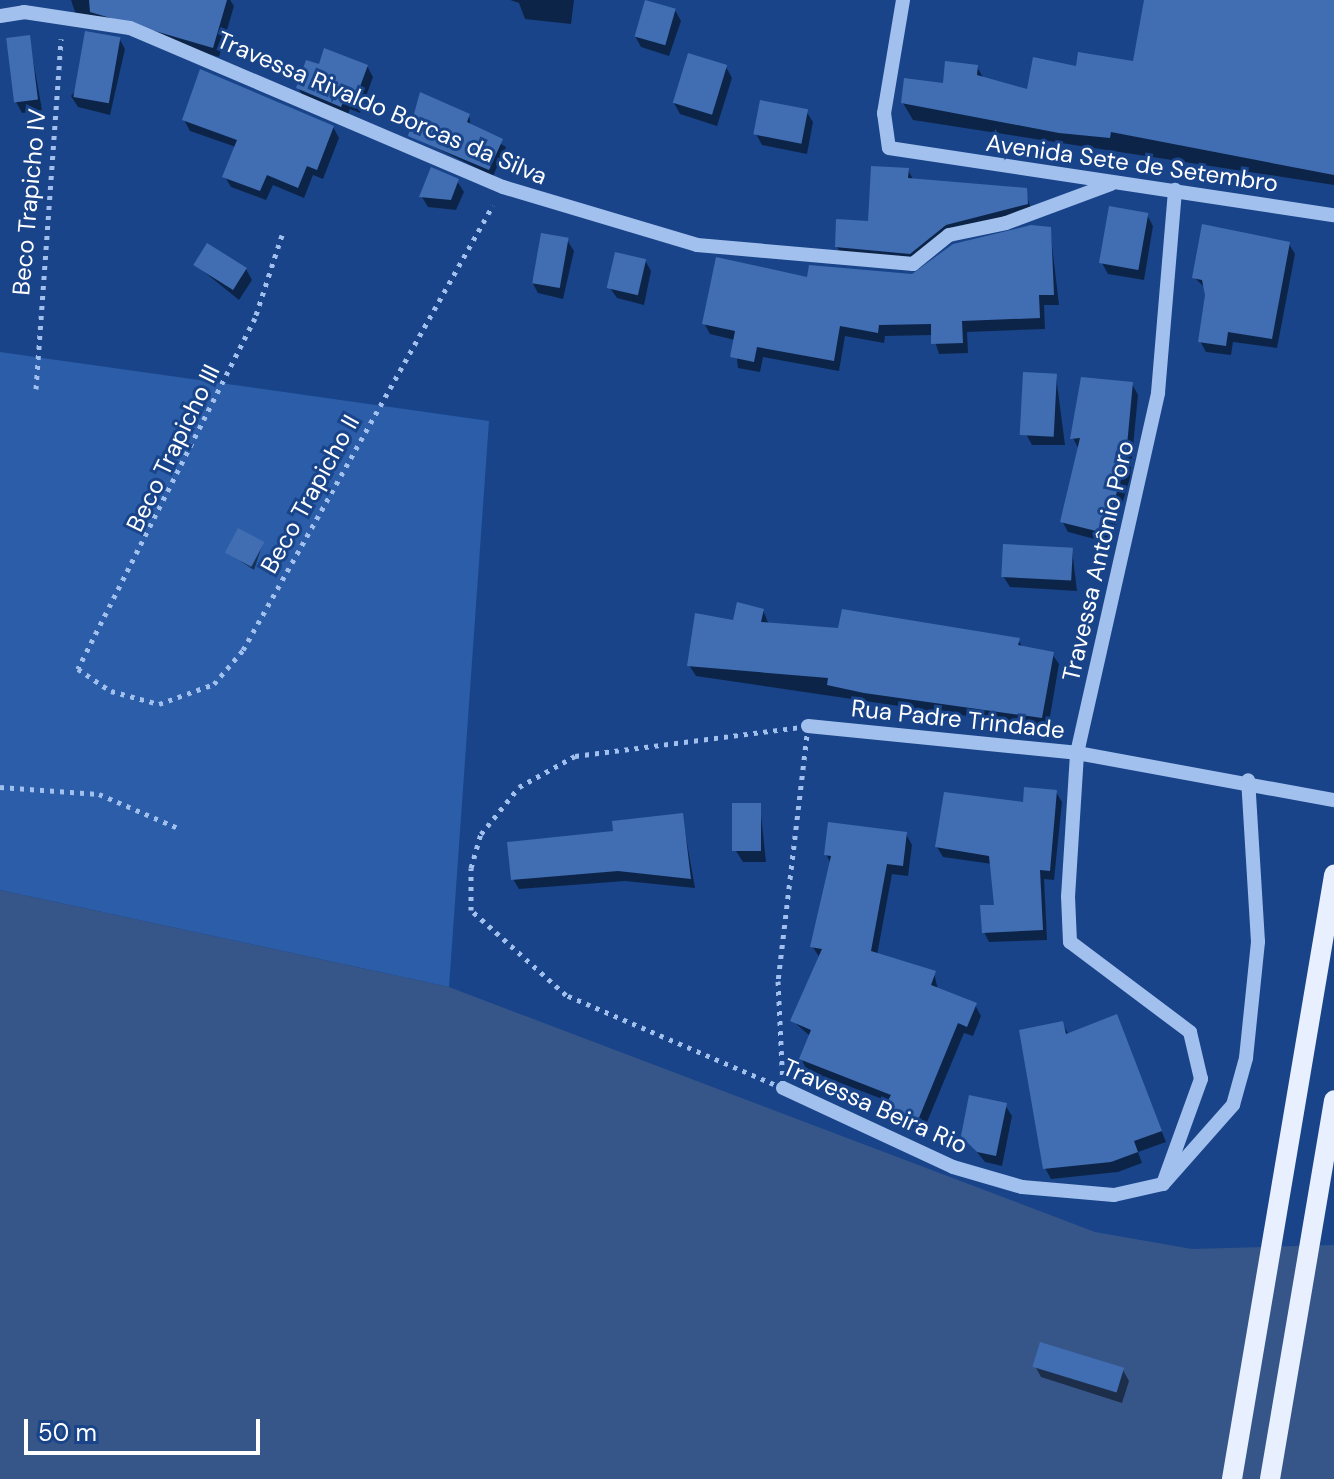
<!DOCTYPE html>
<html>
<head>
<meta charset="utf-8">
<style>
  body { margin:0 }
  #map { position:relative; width:1334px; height:1479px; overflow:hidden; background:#194489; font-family:"DM Sans",sans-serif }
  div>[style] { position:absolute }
  .green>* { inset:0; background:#2b5da8 }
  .water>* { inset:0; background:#365689 }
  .shadow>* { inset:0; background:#0007 }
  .building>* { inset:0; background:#416eb2; transform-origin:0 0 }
  .path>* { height:5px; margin-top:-2.5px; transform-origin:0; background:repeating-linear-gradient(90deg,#a2c0ed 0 4px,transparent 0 10px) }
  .minor>* { height:14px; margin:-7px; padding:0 7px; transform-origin:7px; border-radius:7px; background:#a2c0ed }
  .major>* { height:20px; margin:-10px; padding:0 10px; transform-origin:10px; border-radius:10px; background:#e8f0ff }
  span { translate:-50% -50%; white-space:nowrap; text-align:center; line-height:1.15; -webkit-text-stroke:6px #194489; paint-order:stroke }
  .street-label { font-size:24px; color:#fff }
  .scale { position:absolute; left:24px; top:1419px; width:236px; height:36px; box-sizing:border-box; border:4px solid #fff; border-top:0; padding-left:10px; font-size:24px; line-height:28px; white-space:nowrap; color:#fff; -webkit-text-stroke:6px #194489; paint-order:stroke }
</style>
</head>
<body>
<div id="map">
  <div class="green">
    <div style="clip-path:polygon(0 352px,489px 421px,449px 987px,0 890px)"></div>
  </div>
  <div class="water">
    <div style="clip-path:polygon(0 890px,449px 987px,1095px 1232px,1192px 1249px,1334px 1245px,1334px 1479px,0 1479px)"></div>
  </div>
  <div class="shadow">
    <div style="clip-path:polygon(71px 0,230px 0,234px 6px,219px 57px,76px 15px)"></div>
    <div style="clip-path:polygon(510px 0,574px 0,571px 24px,525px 19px,519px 3px)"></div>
    <div style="clip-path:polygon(1146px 0,1334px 0,1334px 185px,913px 120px,903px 103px,977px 67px,984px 79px,1029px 91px,1078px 68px,1134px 63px)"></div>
    <div style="clip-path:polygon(647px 1px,675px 10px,681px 21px,669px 56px,641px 47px,635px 36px)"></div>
    <div style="clip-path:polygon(29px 37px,42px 110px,22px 113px,16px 102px)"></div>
    <div style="clip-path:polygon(119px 38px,125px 49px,110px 115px,78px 107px,71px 96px)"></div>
    <div style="clip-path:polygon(367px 66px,373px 77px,360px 113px,350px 109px,347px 117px,305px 99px,298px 88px,320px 67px)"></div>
    <div style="clip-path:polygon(726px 67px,732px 78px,717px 126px,680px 114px,674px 103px)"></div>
    <div style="clip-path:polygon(806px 111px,813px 122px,807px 154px,762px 145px,756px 134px)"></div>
    <div style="clip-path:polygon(469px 115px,471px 127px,506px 147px,493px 176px,410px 135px)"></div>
    <div style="clip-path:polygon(184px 120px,333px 127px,339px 138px,323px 179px,313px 175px,304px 198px,273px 185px,266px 200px,231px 187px,225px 177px,236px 147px,190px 131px)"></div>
    <div style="clip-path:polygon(908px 170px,914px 181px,1025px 190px,1033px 215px,953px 236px,916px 264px,844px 258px,837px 247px,870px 223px)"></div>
    <div style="clip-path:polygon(457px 181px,464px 192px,456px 210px,428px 207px,422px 197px)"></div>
    <div style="clip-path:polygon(1147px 215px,1153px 226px,1144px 280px,1108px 274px,1102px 263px)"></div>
    <div style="clip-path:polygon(1050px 228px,1059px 305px,1044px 305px,1045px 329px,967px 332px,968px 353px,939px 354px,933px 335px,885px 336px,884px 343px,845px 336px,839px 371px,763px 357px,760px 372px,738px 368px,735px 340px,710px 334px,704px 323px,809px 279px,913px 276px)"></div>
    <div style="clip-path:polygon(567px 240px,574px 251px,563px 299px,538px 293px,532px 282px)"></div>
    <div style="clip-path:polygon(1289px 244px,1295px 254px,1277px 348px,1233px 342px,1231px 355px,1206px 352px,1200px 341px,1206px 289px,1194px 277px)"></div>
    <div style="clip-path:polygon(645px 260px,651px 271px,644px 305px,617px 298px,610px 288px)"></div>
    <div style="clip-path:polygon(197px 266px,246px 269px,252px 280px,239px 300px)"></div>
    <div style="clip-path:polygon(1056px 376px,1065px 445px,1032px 445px,1026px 434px)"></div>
    <div style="clip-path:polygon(1132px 384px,1138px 395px,1130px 478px,1110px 543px,1068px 532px,1062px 521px,1079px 450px,1073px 438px)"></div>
    <div style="clip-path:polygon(263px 543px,254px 570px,228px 553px)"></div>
    <div style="clip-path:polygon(1072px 550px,1077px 591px,1010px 587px,1003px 576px)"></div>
    <div style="clip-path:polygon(763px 610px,769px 625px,1018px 640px,1023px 648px,1052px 654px,1059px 664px,1048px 728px,696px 676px,689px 665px,734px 622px)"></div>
    <div style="clip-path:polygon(1056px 792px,1062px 802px,1054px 880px,1044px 879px,1047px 940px,989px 942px,984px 932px,996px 907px,992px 864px,943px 857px,937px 847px)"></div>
    <div style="clip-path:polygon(760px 805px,766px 862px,743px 862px,736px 851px)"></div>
    <div style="clip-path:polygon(682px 815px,695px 888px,625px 881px,519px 889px,513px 879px,616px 833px)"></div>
    <div style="clip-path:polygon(906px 834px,912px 845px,908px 876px,892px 874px,877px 955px,934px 973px,938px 990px,975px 1005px,981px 1016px,973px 1036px,964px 1033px,922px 1134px,893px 1119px,890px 1102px,807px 1070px,801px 1059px,811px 1037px,793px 1021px,820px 958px,812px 946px,831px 864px,826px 854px)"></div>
    <div style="clip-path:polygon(1116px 1017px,1166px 1142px,1138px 1152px,1142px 1163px,1118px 1172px,1051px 1179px,1045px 1168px,1062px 1023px,1069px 1035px)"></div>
    <div style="clip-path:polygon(1005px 1105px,1012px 1116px,1002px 1166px,985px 1162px,963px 1135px)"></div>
    <div style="clip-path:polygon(1035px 1366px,1123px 1370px,1129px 1381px,1122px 1403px,1041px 1377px)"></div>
  </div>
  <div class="building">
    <div style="clip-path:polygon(89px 0,227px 0,213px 48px,90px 12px)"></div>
    <div style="left:645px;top:0;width:32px;height:38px;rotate:16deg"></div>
    <div style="clip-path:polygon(1144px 0,1334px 0,1334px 175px,1111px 132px,1110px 138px,1059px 133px,901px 103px,904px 78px,943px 83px,945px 61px,978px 65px,977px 75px,1027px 89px,1033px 57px,1076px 66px,1078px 52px,1133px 61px)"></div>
    <div style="left:85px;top:31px;width:36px;height:67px;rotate:10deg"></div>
    <div style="left:30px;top:35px;width:65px;height:24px;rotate:83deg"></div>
    <div style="clip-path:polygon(324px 48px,368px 65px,354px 103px,344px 100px,341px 107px,296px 88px,306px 60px,319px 64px)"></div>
    <div style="left:688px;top:53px;width:41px;height:52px;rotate:17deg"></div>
    <div style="clip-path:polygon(200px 69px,334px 126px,317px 170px,307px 166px,298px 188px,267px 175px,260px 191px,222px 177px,237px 140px,182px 120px)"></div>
    <div style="clip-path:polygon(420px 92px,470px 114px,467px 122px,503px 139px,489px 170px,408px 136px)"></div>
    <div style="left:760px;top:100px;width:49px;height:35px;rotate:11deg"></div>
    <div style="clip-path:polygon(871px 166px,909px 168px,908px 178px,1027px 188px,1028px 204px,946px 225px,910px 254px,835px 247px,836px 219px,868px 221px)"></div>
    <div style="clip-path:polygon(431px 167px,459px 179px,451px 200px,419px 197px)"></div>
    <div style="left:1109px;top:206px;width:40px;height:58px;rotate:10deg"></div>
    <div style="clip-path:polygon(1202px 224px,1290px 242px,1272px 339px,1228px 332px,1226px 346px,1198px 342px,1205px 295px,1202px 280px,1192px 278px)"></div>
    <div style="clip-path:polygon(1031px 225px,1051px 227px,1054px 295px,1039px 295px,1040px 318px,962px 321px,963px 343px,931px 344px,931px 324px,879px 325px,878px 333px,840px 326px,834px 361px,757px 347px,754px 362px,730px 357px,735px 331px,702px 324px,716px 257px,807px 277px,809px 265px,912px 274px,953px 244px)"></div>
    <div style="left:541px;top:233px;width:28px;height:51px;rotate:10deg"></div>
    <div style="left:207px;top:243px;width:47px;height:26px;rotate:32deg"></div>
    <div style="left:615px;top:252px;width:32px;height:37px;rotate:13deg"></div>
    <div style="left:1023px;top:372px;width:34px;height:63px;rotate:3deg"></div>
    <div style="clip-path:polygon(1081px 377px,1133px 382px,1125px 466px,1104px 533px,1060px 522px,1080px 438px,1070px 439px)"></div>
    <div style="left:238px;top:528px;width:30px;height:28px;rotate:28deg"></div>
    <div style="left:1003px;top:544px;width:70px;height:33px;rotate:3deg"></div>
    <div style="clip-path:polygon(737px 602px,764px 609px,761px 622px,838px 628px,842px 609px,1020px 638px,1018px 645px,1054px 652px,1042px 718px,864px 693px,827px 685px,828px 678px,687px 666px,695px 613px,733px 620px)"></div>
    <div style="clip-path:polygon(1024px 787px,1057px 790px,1050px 871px,1040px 870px,1043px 930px,982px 933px,980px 905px,994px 905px,989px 856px,935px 847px,944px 792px,1023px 802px)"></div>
    <div style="left:761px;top:803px;width:48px;height:29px;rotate:90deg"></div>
    <div style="clip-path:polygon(683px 813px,691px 879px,618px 871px,511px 880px,507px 842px,613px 831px,612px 821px)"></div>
    <div style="clip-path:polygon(828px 822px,907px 832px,903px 866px,887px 864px,871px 951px,936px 971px,931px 985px,977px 1003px,967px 1027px,958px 1023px,916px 1125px,884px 1108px,891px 1095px,799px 1059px,811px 1030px,790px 1021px,822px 949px,810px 947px,831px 856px,824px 855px)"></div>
    <div style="clip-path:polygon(1117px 1014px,1162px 1131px,1134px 1141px,1138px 1152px,1111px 1162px,1043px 1169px,1019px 1030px,1063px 1021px,1066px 1034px)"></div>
    <div style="clip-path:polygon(969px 1095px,1007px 1103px,996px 1156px,977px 1152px,961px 1136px)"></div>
    <div style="left:1040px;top:1342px;width:88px;height:26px;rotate:17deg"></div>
  </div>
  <div class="path">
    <div style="left:282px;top:235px;width:87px;rotate:108deg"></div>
    <div style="left:255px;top:318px;width:393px;rotate:116.8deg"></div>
    <div style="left:78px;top:669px;width:40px;rotate:34deg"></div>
    <div style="left:111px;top:691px;width:50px;rotate:15.2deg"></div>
    <div style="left:159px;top:704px;width:59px;rotate:-20deg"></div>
    <div style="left:214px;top:684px;width:45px;rotate:-49.5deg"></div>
    <div style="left:243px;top:650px;width:510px;rotate:-60.67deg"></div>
    <div style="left:36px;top:389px;width:351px;rotate:-85.9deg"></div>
    <div style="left:808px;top:726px;width:257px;rotate:96.7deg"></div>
    <div style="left:778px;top:981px;width:107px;rotate:87.3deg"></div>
    <div style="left:783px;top:1088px;width:236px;rotate:-156.8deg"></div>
    <div style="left:566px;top:995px;width:127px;rotate:-138.2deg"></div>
    <div style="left:471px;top:910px;width:42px;rotate:-90deg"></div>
    <div style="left:471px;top:868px;width:35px;rotate:-74deg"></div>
    <div style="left:481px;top:834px;width:60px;rotate:-51deg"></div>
    <div style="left:519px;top:787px;width:64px;rotate:-29deg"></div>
    <div style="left:575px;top:756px;width:235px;rotate:-7.3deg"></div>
    <div style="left:0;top:787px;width:99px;rotate:4deg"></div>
    <div style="left:99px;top:794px;width:86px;rotate:23.3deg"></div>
  </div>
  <div class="minor">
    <div style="left:903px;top:0;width:115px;rotate:99.5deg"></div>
    <div style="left:884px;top:113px;width:35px;rotate:82deg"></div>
    <div style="left:889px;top:148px;width:450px;rotate:8.6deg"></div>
    <div style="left:0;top:16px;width:24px;rotate:-9deg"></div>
    <div style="left:24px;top:12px;width:107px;rotate:8.6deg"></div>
    <div style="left:130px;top:28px;width:405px;rotate:23.1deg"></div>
    <div style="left:503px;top:187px;width:202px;rotate:16.6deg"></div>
    <div style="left:697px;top:245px;width:217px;rotate:5deg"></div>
    <div style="left:913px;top:264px;width:46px;rotate:-38.9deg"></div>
    <div style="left:949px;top:235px;width:58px;rotate:-11.9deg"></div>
    <div style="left:1006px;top:223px;width:112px;rotate:-20.4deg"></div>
    <div style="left:808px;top:726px;width:270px;rotate:5.7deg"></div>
    <div style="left:1077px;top:753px;width:261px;rotate:10.4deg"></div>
    <div style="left:783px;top:1088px;width:187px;rotate:24.9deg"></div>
    <div style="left:953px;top:1167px;width:72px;rotate:16.2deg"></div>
    <div style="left:1022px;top:1187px;width:92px;rotate:5deg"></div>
    <div style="left:1114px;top:1195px;width:50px;rotate:-12.7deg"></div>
    <div style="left:1163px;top:1184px;width:106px;rotate:-48.5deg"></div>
    <div style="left:1233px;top:1105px;width:49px;rotate:-74.5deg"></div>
    <div style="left:1246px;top:1058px;width:117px;rotate:-84.1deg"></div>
    <div style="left:1258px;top:942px;width:162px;rotate:-93.5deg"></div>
    <div style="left:1163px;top:1184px;width:112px;rotate:-70.1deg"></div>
    <div style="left:1201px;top:1079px;width:48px;rotate:-103.2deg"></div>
    <div style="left:1190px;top:1032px;width:150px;rotate:-143.1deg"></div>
    <div style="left:1070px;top:942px;width:45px;rotate:-92.5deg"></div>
    <div style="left:1068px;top:897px;width:144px;rotate:-86.4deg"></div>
    <div style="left:1077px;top:753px;width:369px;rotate:-77.3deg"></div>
    <div style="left:1158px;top:393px;width:204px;rotate:-85.2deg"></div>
  </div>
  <div class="major">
    <div style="left:1232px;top:1479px;width:613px;rotate:-80.41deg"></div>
    <div style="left:1270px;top:1479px;width:384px;rotate:-80.4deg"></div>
  </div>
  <div class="street-label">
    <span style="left:382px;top:108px;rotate:23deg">Travessa Rivaldo Borcas da Silva</span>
    <span style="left:1132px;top:163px;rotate:8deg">Avenida Sete de Setembro</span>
    <span style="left:29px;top:202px;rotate:-85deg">Beco Trapicho IV</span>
    <span style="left:173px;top:448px;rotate:-64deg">Beco Trapicho III</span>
    <span style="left:310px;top:494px;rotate:-61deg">Beco Trapicho II</span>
    <span style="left:1098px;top:561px;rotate:-77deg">Travessa Antônio Poro</span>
    <span style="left:958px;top:719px;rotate:6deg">Rua Padre Trindade</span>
    <span style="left:875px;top:1106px;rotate:24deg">Travessa Beira Rio</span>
  </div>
  <div class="scale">50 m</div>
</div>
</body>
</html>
